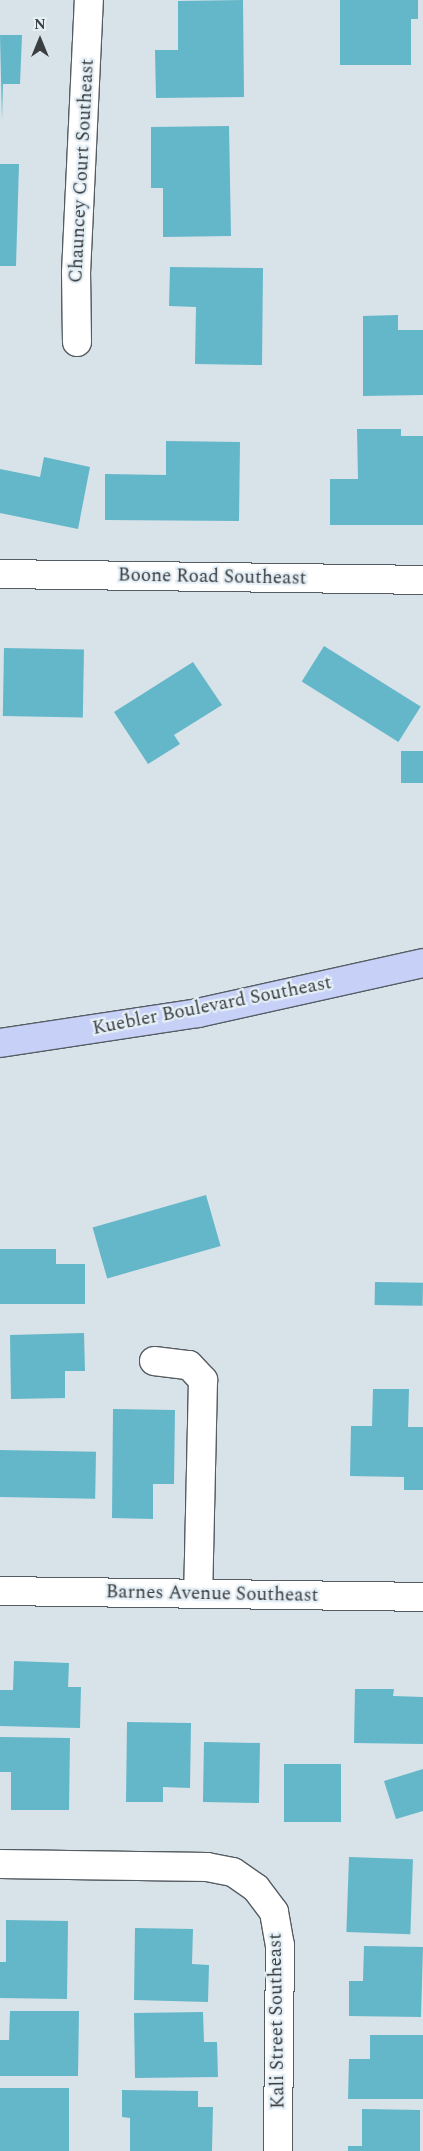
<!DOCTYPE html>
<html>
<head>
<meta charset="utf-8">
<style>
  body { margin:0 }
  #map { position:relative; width:423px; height:2151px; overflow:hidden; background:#d8e2e9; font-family:Spectral,serif }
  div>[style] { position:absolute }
  .building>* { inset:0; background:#63b7c9; transform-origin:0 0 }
  .roads { filter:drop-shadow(1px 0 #555d63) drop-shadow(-1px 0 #555d63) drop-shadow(0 1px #555d63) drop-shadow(0 -1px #555d63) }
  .minor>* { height:28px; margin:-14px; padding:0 14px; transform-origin:14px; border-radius:14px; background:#fff }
  .major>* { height:28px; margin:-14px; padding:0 14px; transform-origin:14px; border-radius:14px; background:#c7d1f7 }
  span { translate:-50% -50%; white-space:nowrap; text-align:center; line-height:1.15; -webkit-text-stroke:4.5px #e5eff6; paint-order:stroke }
  .street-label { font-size:19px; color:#3a3e41 }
  .north { position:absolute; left:15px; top:15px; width:50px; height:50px; -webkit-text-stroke:4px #e5eff6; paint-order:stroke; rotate:0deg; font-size:14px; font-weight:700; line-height:20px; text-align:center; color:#3a3e41 }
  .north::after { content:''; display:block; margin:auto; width:18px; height:22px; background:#3a3e41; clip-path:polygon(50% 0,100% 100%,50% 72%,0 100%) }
</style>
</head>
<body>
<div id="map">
  <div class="building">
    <div style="clip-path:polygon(243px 0,244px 97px,156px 98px,155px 50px,178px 50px,178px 1px)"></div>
    <div style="clip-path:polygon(340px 0,418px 0,418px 19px,411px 19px,411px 65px,340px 65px)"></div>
    <div style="clip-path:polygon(0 35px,22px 35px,20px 84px,3px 84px,2px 120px)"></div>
    <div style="clip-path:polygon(229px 126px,231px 236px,163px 237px,163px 188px,151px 188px,151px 127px)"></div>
    <div style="clip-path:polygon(0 164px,19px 164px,16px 266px,0 266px)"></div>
    <div style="clip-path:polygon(170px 267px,263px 268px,262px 365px,195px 364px,196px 307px,169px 306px)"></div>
    <div style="clip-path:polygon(398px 315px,398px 330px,423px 330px,423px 395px,363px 396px,363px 316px)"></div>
    <div style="clip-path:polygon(357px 429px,401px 429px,401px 436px,423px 436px,423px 525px,330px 525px,330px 479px,358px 479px)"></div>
    <div style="clip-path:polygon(166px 441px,240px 442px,239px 521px,105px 520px,105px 474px,166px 475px)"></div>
    <div style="clip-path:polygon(44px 457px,90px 467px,78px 529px,0 513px,0 469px,40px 477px)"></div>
    <div style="left:324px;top:646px;width:114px;height:42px;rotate:32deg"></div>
    <div style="left:4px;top:648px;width:80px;height:68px;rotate:1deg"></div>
    <div style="clip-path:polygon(193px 662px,222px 705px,174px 735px,180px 744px,148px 764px,114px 712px)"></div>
    <div style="left:401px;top:751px;width:22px;height:32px"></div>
    <div style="left:206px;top:1195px;width:53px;height:118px;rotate:74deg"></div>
    <div style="clip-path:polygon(0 1249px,56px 1249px,56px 1264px,85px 1264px,85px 1304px,0 1304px)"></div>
    <div style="left:375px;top:1282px;width:48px;height:23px;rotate:1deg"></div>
    <div style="clip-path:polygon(84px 1333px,85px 1371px,65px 1371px,65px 1398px,11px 1399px,10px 1335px)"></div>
    <div style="clip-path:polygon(373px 1389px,409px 1389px,408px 1427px,423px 1427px,423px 1490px,404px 1490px,404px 1477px,350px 1476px,351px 1426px,372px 1426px)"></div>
    <div style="clip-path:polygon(113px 1409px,175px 1410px,174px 1484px,153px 1484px,153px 1519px,112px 1518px)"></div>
    <div style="left:0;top:1450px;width:96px;height:47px;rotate:1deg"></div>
    <div style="clip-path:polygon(14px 1661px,69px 1663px,68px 1687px,81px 1687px,80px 1728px,0 1726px,0 1690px,13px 1690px)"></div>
    <div style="clip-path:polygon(355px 1689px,394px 1689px,393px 1696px,423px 1697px,423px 1744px,354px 1743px)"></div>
    <div style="clip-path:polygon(127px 1722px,191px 1723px,190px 1788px,163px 1787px,163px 1802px,126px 1802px)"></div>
    <div style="clip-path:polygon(0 1737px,70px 1738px,69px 1810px,11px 1810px,11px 1772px,0 1772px)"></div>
    <div style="left:204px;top:1742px;width:56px;height:60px;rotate:1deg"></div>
    <div style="left:284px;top:1764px;width:57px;height:58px"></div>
    <div style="clip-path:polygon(423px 1769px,423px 1811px,396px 1819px,384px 1781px)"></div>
    <div style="left:349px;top:1857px;width:64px;height:75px;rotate:2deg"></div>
    <div style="clip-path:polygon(6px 1920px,68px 1921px,67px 1999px,0 1998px,0 1962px,6px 1962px)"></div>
    <div style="clip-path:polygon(135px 1928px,193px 1929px,192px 1964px,209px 1965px,208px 2002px,134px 2000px)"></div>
    <div style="clip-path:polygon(364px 1946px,423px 1947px,421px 2017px,349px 2016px,349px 1981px,363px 1981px)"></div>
    <div style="clip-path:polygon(10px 2011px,79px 2011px,78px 2076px,0 2076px,0 2040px,9px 2040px)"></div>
    <div style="clip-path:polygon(203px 2012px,204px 2042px,217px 2042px,218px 2077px,135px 2078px,134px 2013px)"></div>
    <div style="clip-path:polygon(370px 2035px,423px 2035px,423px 2099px,348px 2099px,349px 2059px,370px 2059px)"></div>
    <div style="left:0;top:2088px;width:69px;height:63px"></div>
    <div style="clip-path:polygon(122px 2090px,198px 2091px,198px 2107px,213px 2107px,212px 2151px,130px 2151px,130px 2118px,122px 2117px)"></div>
    <div style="clip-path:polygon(362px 2109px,420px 2110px,420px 2151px,348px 2151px,348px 2146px,362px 2146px)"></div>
  </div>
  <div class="roads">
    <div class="minor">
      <div style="left:77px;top:342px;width:69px;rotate:-90.8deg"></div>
      <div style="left:76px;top:273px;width:273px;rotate:-87.3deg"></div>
      <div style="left:0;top:574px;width:423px;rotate:0.8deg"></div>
      <div style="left:154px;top:1361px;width:35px;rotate:7deg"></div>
      <div style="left:189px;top:1365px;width:21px;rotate:47deg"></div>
      <div style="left:203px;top:1380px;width:214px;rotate:91.3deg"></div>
      <div style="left:0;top:1591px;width:423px;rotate:0.8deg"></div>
      <div style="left:0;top:1864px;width:207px;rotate:0.8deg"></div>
      <div style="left:207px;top:1867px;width:26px;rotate:11deg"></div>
      <div style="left:233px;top:1872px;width:28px;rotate:35deg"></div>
      <div style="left:256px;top:1888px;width:30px;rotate:53deg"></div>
      <div style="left:274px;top:1912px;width:34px;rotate:80deg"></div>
      <div style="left:280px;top:1945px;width:206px;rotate:90.6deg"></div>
    </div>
    <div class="major">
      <div style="left:0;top:1043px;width:200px;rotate:-8.6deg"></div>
      <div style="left:198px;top:1013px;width:230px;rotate:-12.5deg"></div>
    </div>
  </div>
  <div class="street-label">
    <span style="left:82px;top:171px;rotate:-87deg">Chauncey Court Southeast</span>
    <span style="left:212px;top:577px;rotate:1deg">Boone Road Southeast</span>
    <span style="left:212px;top:1006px;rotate:-11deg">Kuebler Boulevard Southeast</span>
    <span style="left:212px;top:1594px;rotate:1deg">Barnes Avenue Southeast</span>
    <span style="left:277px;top:2021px;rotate:-91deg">Kali Street Southeast</span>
  </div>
  <div class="north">N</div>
</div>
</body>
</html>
